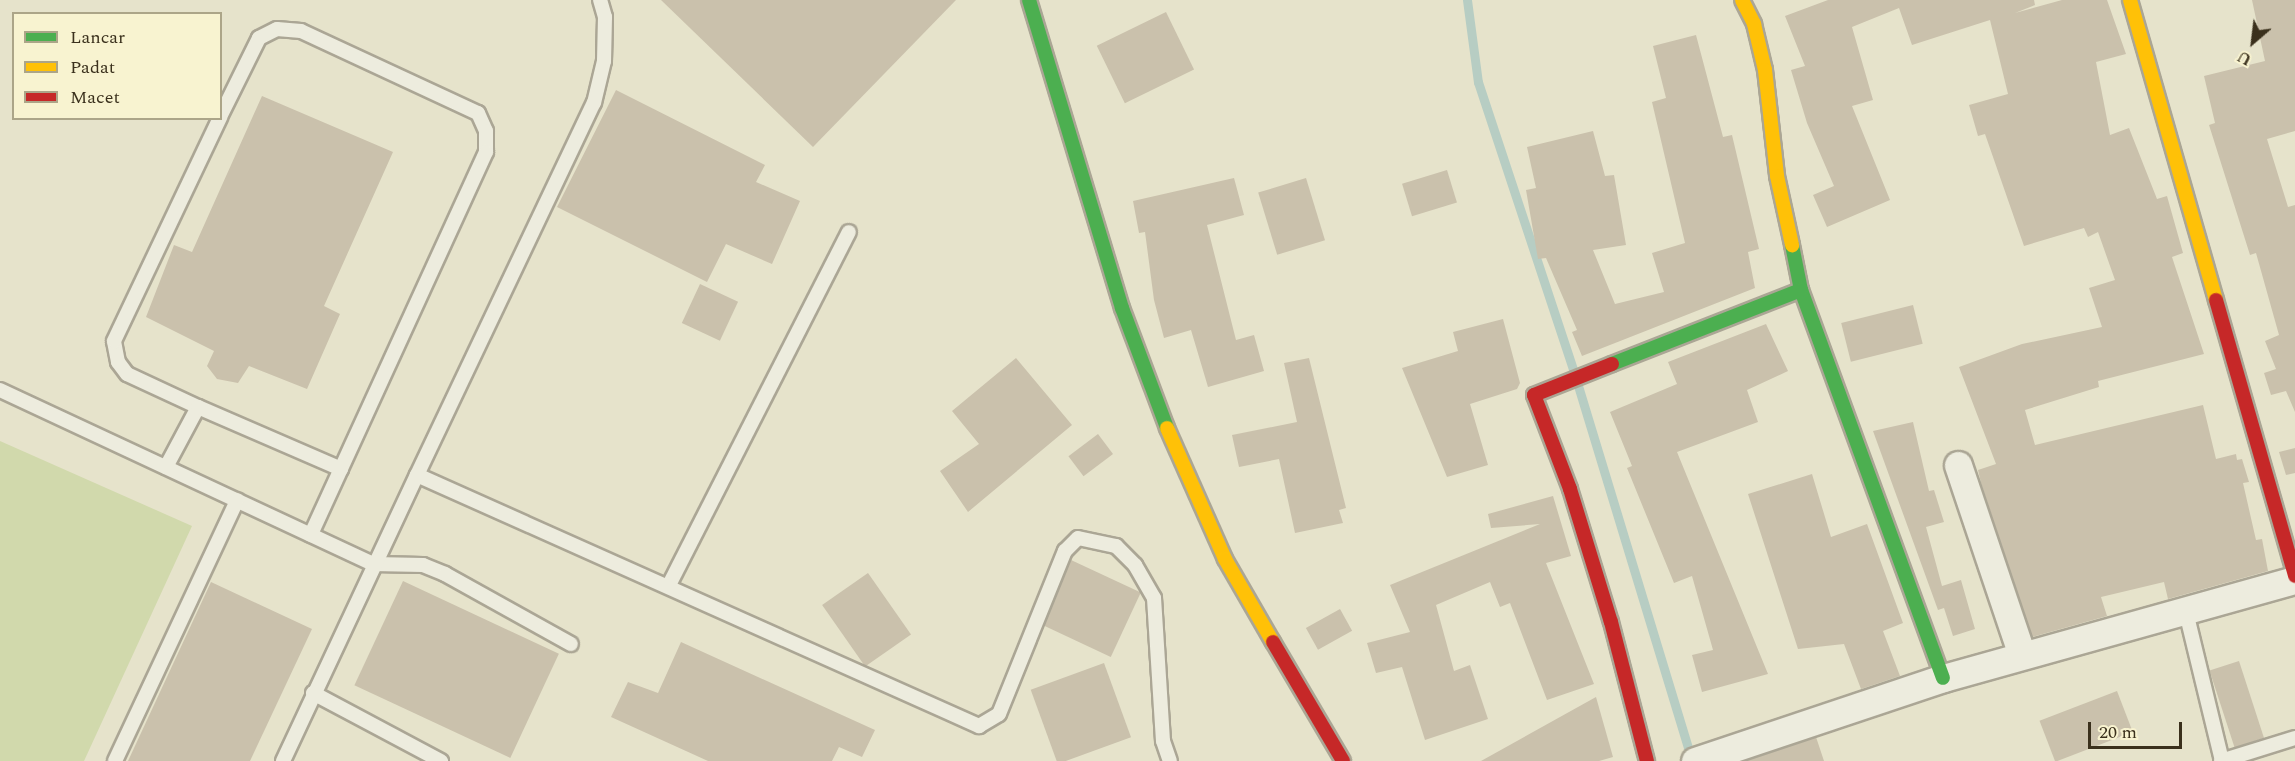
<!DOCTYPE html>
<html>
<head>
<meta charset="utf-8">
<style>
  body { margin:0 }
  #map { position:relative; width:2295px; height:761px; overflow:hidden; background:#e6e3cb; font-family:Spectral,serif }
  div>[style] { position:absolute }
  .green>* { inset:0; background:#d1d9ac }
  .stream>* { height:9px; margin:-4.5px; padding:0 4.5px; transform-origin:4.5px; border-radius:4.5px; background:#b7cdc3 }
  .building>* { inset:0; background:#cac1ac; transform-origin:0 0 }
  .roads { filter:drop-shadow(2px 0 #aba695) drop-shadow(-2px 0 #aba695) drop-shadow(0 2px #aba695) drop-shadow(0 -2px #aba695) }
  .lane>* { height:14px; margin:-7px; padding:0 7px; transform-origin:7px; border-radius:7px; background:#edecde }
  .street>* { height:27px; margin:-13.5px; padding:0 13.5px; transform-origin:13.5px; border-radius:13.5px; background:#edecde }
  .fast>* { height:14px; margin:-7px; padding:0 7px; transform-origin:7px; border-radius:7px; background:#4caf50 }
  .slow>* { height:14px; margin:-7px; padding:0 7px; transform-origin:7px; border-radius:7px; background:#ffc107 }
  .jam>* { height:14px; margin:-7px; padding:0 7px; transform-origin:7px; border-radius:7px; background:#c62828 }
  span { translate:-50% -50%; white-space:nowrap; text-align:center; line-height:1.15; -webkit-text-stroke:4.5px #f8f3d0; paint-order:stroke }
  .legend { position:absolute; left:12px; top:12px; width:210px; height:108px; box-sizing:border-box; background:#f8f3d0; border:2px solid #aca588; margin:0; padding:8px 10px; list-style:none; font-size:18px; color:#3a301c }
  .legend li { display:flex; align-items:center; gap:12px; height:30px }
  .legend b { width:30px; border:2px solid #aca588 }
  .north { position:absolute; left:2223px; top:12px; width:60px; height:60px; -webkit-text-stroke:4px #f8f3d0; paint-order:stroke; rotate:208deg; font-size:16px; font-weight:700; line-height:24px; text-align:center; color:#3a301c }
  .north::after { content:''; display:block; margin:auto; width:21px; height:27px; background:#3a301c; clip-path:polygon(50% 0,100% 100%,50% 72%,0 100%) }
  .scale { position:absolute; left:2088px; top:722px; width:94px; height:27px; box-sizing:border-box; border:3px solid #3a301c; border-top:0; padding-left:8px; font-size:18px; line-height:21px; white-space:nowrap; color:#3a301c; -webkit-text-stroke:4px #f8f3d0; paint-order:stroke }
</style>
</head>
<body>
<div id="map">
  <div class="green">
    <div style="clip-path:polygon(0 441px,192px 526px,84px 761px,0 761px)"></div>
  </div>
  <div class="stream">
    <div style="left:1467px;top:0;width:83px;rotate:82.4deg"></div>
    <div style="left:1478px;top:82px;width:313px;rotate:71.7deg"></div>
    <div style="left:1576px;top:379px;width:399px;rotate:73.1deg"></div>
  </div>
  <div class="building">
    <div style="clip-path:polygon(661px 0,956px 0,813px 147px)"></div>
    <div style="clip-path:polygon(1828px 0,2034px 0,2035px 5px,2015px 13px,2062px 0,2107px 0,2126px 54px,2096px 62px,2110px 135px,2129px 128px,2157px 199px,2167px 196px,2183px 253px,2172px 257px,2204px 354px,2098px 381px,2099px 387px,2025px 410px,2035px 445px,2203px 405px,2216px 459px,2236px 454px,2237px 460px,2242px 459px,2249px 482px,2243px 483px,2256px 540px,2262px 539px,2268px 571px,2168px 599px,2164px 582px,2101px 597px,2107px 616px,2032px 637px,1981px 483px,1978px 470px,1996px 464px,1959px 367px,2022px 344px,2102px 327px,2089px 288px,2115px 280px,2098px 232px,2088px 237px,2084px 228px,2024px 246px,1985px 134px,1978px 136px,1969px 105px,2008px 94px,1990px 20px,1912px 45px,1899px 8px,1852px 27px,1873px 100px,1852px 106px,1890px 200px,1827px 227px,1813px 195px,1834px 186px,1807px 123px,1791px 70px,1805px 66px,1785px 16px)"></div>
    <div style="clip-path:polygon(2252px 0,2295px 0,2295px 131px,2267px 139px,2288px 207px,2295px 205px,2295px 412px,2286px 391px,2271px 395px,2264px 373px,2276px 369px,2265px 341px,2279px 335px,2256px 253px,2250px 255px,2209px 125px,2215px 123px,2204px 76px,2265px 61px)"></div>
    <div style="left:1166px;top:12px;width:64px;height:77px;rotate:64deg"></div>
    <div style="clip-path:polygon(1696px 35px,1723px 137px,1732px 135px,1759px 249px,1748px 252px,1755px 288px,1582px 356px,1572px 332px,1577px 330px,1546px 258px,1538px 259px,1526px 190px,1536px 188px,1527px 147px,1593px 131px,1605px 176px,1614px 175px,1626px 245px,1593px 250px,1615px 304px,1664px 292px,1652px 253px,1685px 243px,1652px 102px,1666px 98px,1653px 46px)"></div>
    <div style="clip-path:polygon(616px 90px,765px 165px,756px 182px,800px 201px,772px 264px,726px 244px,707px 282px,557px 207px)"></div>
    <div style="clip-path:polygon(262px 96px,393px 152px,324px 306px,340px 314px,307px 389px,249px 366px,238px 383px,217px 379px,207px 366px,214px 351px,146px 317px,174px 245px,192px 252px)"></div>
    <div style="left:1447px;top:170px;width:34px;height:47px;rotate:73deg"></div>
    <div style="clip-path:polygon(1234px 178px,1244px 215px,1207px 225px,1236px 340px,1254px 335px,1264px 371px,1208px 387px,1191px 330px,1164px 338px,1154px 300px,1145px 232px,1139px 233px,1133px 201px)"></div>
    <div style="left:1306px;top:178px;width:65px;height:50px;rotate:73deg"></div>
    <div style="left:700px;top:284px;width:42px;height:43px;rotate:25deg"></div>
    <div style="left:1913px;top:305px;width:40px;height:74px;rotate:76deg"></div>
    <div style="clip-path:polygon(1503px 319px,1520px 383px,1517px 389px,1470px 404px,1488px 465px,1447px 477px,1402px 368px,1458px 351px,1453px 332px)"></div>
    <div style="clip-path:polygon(1766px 324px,1788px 371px,1747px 390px,1758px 422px,1677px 452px,1768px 674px,1702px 692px,1692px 655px,1713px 650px,1692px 576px,1674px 583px,1627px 468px,1632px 466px,1610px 412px,1677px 384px,1668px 362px)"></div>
    <div style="clip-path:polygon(1016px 358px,1072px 425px,968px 512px,940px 471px,979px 444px,952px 411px)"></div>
    <div style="clip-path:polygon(1309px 358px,1346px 508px,1339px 510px,1343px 523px,1295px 533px,1279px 459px,1239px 467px,1232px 435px,1297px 422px,1284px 363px)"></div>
    <div style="clip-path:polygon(1913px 422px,1929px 491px,1934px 490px,1944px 522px,1926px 527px,1942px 586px,1961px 580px,1975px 629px,1953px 636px,1944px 608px,1938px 610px,1873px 431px)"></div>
    <div style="left:1098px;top:434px;width:25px;height:37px;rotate:53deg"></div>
    <div style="clip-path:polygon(2295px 448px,2295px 473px,2286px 475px,2279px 452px)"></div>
    <div style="clip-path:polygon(1812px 474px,1831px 537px,1867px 524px,1903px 623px,1883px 631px,1900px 676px,1861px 689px,1844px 644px,1798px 649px,1748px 494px)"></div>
    <div style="clip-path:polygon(1553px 496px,1571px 556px,1546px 563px,1594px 684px,1547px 700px,1510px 603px,1500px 607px,1490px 582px,1436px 605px,1454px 671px,1470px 665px,1488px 719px,1425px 740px,1402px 667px,1376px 673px,1367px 643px,1410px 632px,1390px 585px,1540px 524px,1491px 528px,1488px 514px)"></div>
    <div style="left:1071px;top:560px;width:77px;height:71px;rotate:25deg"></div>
    <div style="left:868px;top:573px;width:75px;height:56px;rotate:55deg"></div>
    <div style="left:403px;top:581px;width:172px;height:115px;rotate:25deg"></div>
    <div style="clip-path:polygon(211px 582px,312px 629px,250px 761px,128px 761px)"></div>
    <div style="left:1340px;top:609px;width:25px;height:39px;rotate:61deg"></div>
    <div style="clip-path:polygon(681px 642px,875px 730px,862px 757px,839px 747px,832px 761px,708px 761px,611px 717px,628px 682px,658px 693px)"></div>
    <div style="left:2239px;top:661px;width:81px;height:31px;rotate:72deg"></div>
    <div style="left:1104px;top:663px;width:79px;height:78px;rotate:70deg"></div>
    <div style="left:2117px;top:691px;width:44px;height:83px;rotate:69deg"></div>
    <div style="clip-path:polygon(1596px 697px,1613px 757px,1599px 761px,1481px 761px)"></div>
    <div style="clip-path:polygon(1816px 737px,1824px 761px,1745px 761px)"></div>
  </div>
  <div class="roads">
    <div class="lane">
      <div style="left:220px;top:117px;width:88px;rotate:-63.7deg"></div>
      <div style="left:259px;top:38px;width:20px;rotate:-27deg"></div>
      <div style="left:277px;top:29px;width:24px;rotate:5deg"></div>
      <div style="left:301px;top:31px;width:195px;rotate:24.9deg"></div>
      <div style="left:478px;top:113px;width:20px;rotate:66deg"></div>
      <div style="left:486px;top:131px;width:21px;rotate:90deg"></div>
      <div style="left:486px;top:152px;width:421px;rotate:114.6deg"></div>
      <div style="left:0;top:390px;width:412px;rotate:25deg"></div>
      <div style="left:373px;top:564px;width:50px;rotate:1.1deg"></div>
      <div style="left:423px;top:565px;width:24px;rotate:22deg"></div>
      <div style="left:445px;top:574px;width:144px;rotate:29.1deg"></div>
      <div style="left:198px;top:407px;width:78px;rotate:-155.1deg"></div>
      <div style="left:127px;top:374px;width:15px;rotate:-127deg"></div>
      <div style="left:118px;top:362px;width:21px;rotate:-101deg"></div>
      <div style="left:114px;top:341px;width:247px;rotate:-64.6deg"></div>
      <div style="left:166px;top:467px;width:68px;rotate:-61.9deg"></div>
      <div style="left:198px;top:407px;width:156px;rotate:23.4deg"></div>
      <div style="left:417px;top:475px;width:412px;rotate:-64.6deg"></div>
      <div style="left:594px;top:103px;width:43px;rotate:-76.6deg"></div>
      <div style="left:604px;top:61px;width:44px;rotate:-88.7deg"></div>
      <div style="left:605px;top:17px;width:18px;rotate:-106deg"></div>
      <div style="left:669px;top:585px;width:396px;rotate:-63deg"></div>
      <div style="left:2186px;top:612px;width:153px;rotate:76.4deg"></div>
      <div style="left:313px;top:693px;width:145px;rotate:28deg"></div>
      <div style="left:115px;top:761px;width:288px;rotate:-64.9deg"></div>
      <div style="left:283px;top:761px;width:316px;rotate:-64.9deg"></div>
      <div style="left:417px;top:475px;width:616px;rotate:24.07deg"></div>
      <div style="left:979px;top:726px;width:23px;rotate:-31deg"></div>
      <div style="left:999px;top:714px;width:176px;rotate:-68deg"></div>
      <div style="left:1065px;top:551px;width:18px;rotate:-45deg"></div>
      <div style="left:1078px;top:538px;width:39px;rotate:12deg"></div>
      <div style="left:1116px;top:546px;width:27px;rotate:45deg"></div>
      <div style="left:1135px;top:565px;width:38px;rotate:60deg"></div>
      <div style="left:1154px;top:598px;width:143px;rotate:86.4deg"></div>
      <div style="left:1163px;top:741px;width:21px;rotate:71deg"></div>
      <div style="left:2221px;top:761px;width:77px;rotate:-17.3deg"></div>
    </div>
    <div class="street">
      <div style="left:1958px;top:465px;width:200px;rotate:71.4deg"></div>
      <div style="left:1695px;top:761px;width:262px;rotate:-18.5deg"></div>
      <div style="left:1943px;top:678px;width:365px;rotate:-15.6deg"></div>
    </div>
    <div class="fast">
      <div style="left:1029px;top:0;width:322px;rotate:73.2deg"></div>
      <div style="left:1122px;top:308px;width:128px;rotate:69.4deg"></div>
      <div style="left:1792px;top:245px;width:46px;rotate:78.7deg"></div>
      <div style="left:1801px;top:290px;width:413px;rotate:69.9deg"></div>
      <div style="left:1612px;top:364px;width:203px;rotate:-21.4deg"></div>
    </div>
    <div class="slow">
      <div style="left:1742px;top:0;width:27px;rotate:63deg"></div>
      <div style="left:1754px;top:24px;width:47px;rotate:76.6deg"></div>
      <div style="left:1765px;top:70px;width:107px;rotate:83.5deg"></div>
      <div style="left:1777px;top:176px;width:71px;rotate:77.7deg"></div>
      <div style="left:2130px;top:0;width:312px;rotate:74deg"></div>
      <div style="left:1167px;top:428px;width:143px;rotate:66.1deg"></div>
      <div style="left:1225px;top:559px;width:96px;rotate:60deg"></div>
    </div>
    <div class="jam">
      <div style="left:2216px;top:300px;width:287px;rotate:74deg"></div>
      <div style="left:1612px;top:364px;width:84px;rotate:158.3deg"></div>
      <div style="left:1534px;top:395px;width:101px;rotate:69deg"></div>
      <div style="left:1570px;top:489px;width:139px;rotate:72.9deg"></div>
      <div style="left:1611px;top:622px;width:144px;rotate:75.5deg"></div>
      <div style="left:1273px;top:642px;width:138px;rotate:59.5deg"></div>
    </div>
  </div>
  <ul class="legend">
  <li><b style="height:8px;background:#4caf50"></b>Lancar</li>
  <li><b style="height:8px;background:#ffc107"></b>Padat</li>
  <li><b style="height:8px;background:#c62828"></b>Macet</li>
  </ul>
  <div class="north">U</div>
  <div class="scale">20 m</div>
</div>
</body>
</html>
